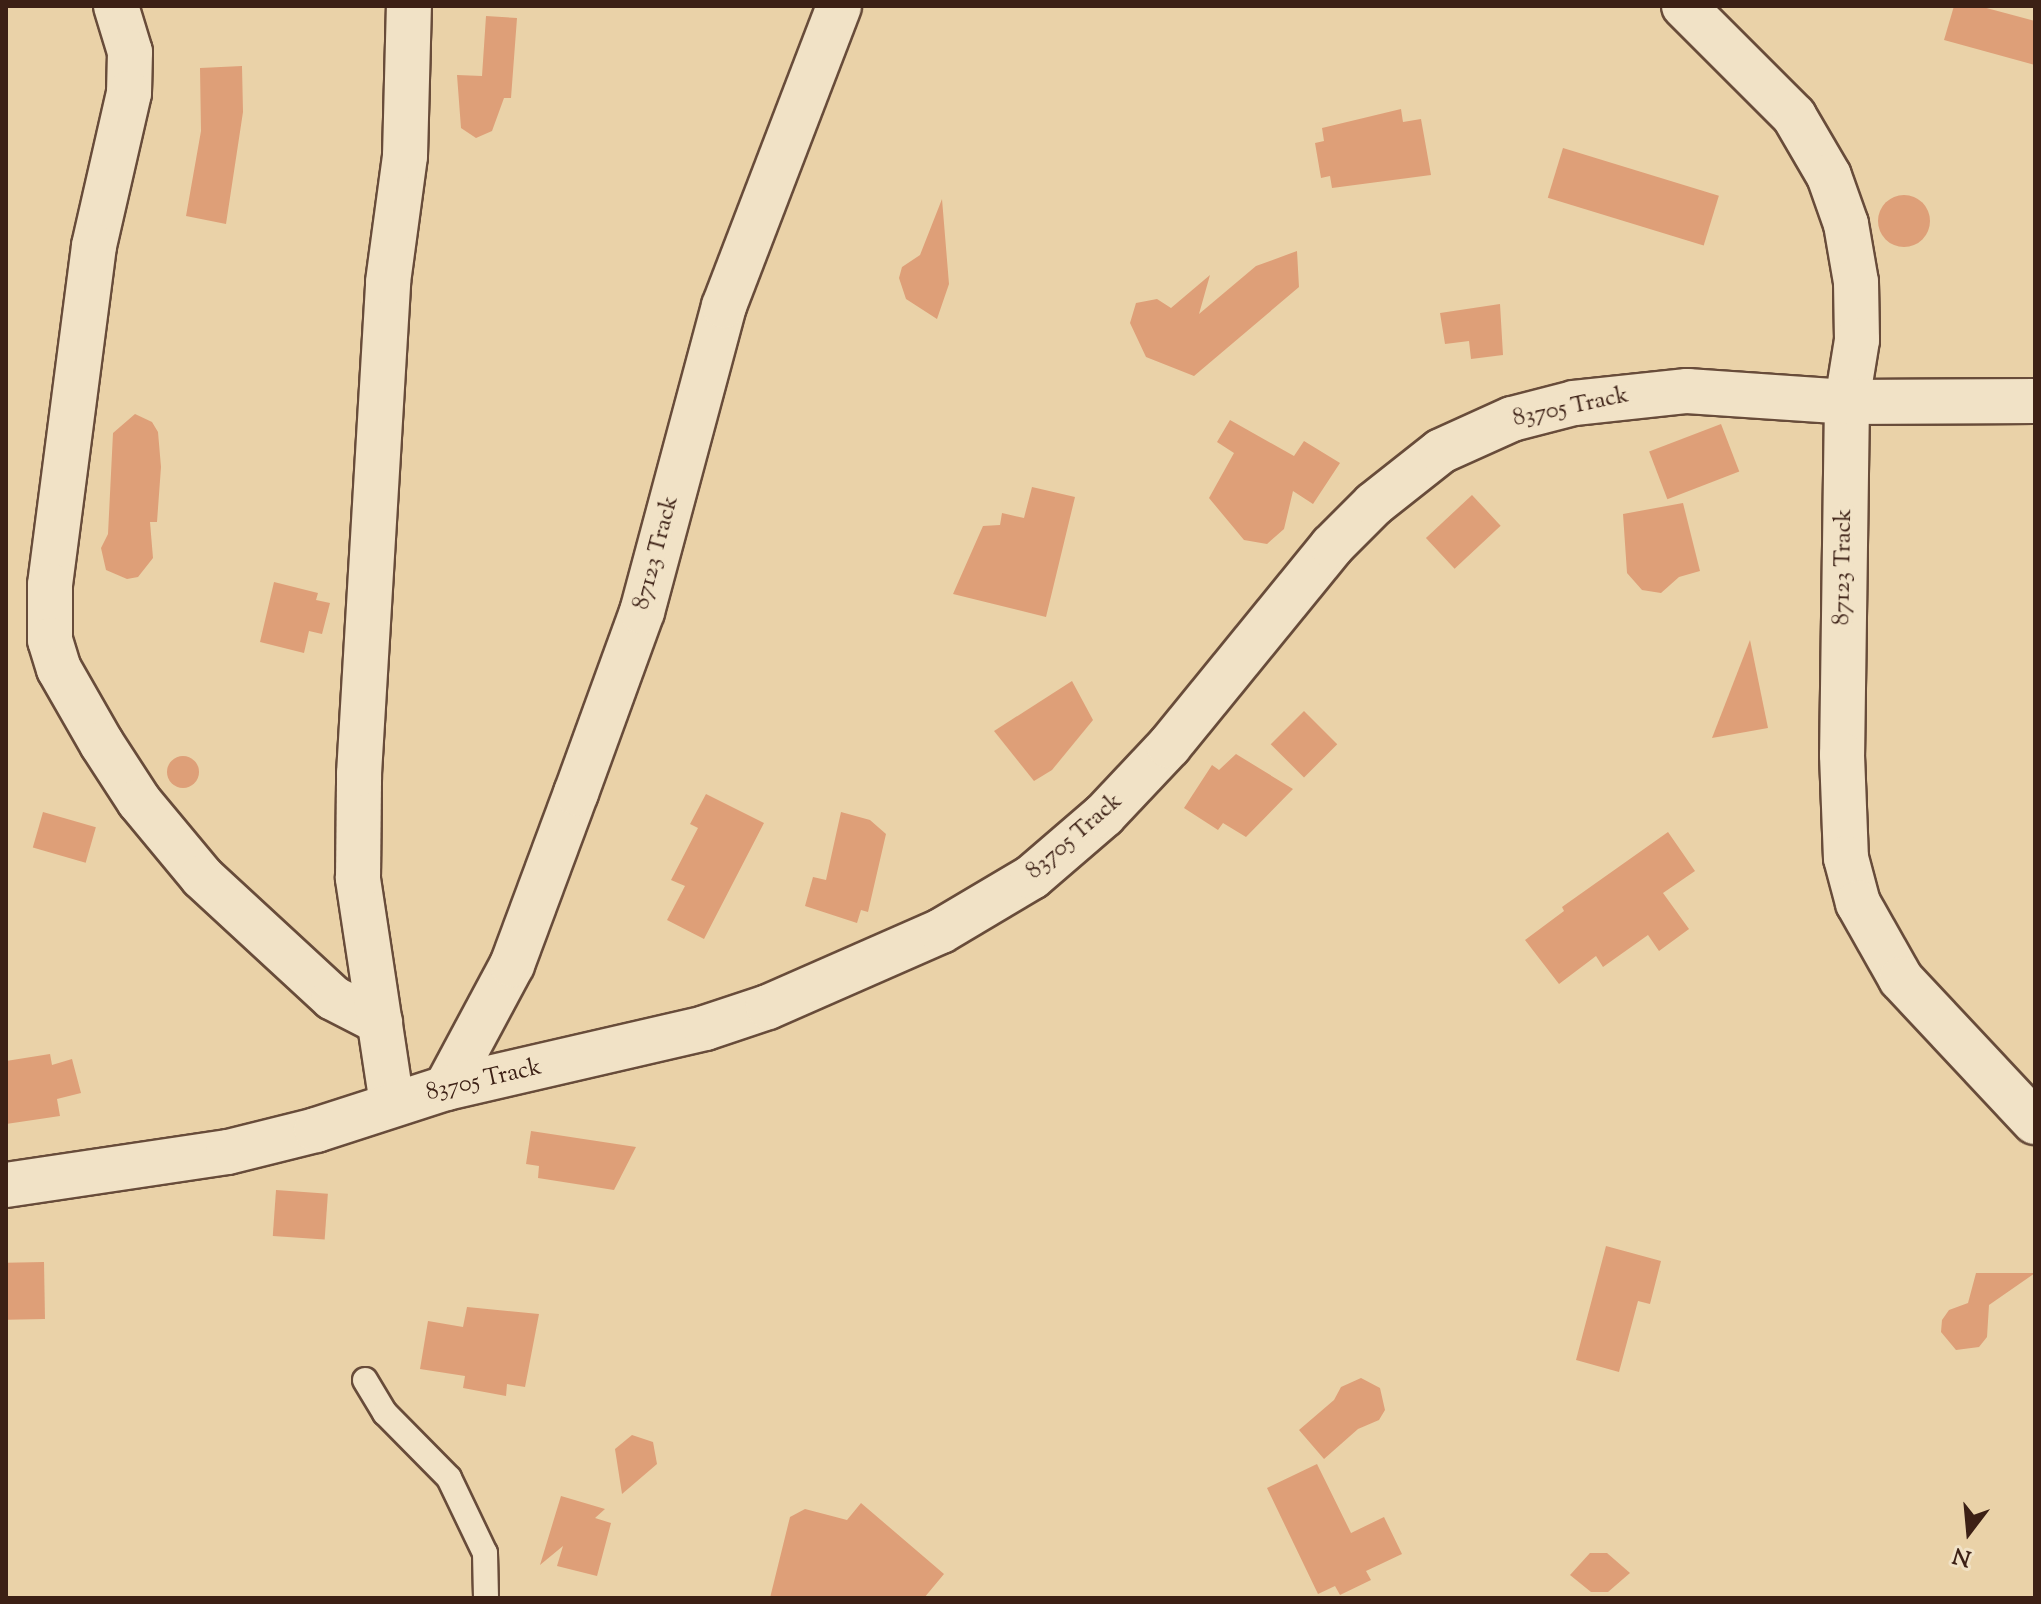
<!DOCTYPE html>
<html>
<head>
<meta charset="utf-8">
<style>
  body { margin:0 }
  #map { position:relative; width:2041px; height:1604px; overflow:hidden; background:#ead2a8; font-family:"Sorts Mill Goudy",serif }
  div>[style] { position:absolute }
  .building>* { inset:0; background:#de9f78; transform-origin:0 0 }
  .round { border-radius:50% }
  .roads { filter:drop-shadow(2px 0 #684c3a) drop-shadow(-2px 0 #684c3a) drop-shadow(0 2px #684c3a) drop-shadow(0 -2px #684c3a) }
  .service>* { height:24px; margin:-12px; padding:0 12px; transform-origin:12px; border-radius:12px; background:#f1e2c6 }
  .minor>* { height:44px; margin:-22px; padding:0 22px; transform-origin:22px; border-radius:22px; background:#f1e2c6 }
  span { translate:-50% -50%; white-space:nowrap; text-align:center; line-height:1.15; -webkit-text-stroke:7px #f1e2c6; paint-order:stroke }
  .street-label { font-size:24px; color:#3c2015 }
  .frame { position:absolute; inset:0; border:8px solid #3c2015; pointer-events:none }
  .north { position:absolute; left:1929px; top:1492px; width:80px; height:80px; -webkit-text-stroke:6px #f1e2c6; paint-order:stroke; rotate:196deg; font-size:22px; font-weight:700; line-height:32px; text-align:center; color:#3c2015 }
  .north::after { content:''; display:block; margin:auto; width:28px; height:36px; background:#3c2015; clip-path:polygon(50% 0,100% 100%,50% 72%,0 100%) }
</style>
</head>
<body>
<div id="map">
  <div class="building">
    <div style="clip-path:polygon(1954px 6px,1979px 6px,2035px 21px,2035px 65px,1944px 40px)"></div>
    <div style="clip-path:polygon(486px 16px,517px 18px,511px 98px,504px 98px,492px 131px,476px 138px,461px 128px,457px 75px,482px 76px)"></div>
    <div style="clip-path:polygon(242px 66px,243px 112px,226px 224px,186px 216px,201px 131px,200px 68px)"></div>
    <div style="clip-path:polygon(1401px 109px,1403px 122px,1421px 119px,1431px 175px,1332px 188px,1330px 176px,1321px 178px,1315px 143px,1324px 141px,1322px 128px)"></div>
    <div style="left:1563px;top:148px;width:163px;height:52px;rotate:17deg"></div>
    <div class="round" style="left:1878px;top:195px;width:52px;height:52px"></div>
    <div style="clip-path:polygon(942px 199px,949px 284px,937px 319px,906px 299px,899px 278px,902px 267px,920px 255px)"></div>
    <div style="clip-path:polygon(1297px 251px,1299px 287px,1194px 376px,1146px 357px,1130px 323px,1136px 303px,1157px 299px,1171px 308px,1210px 275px,1199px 314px,1256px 266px)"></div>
    <div style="clip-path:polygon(1500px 304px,1503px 355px,1471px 359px,1469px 341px,1445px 344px,1440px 313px)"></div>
    <div style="clip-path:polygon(135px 414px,152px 422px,158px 432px,161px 467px,157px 522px,150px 522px,153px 558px,138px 577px,127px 579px,106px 570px,101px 548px,108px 534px,113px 433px)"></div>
    <div style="clip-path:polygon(1230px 420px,1294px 456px,1304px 441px,1340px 463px,1313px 504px,1293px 491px,1284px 529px,1267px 544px,1244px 540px,1209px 498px,1234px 453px,1217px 442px)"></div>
    <div style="left:1721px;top:424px;width:51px;height:77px;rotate:69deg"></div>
    <div style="clip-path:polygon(1032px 487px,1075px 497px,1046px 617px,953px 594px,983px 526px,1000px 525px,1002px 513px,1024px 518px)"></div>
    <div style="left:1472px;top:495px;width:42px;height:63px;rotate:47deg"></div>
    <div style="clip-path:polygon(1683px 503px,1700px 571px,1679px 577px,1661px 593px,1642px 590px,1627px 573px,1623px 514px)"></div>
    <div style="clip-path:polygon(274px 582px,318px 593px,316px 600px,330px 603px,322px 634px,309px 631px,304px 653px,260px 642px)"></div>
    <div style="clip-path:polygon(1750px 640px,1768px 728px,1712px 738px)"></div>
    <div style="clip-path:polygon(1072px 681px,1093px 720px,1052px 770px,1034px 781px,994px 731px)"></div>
    <div style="left:1304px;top:711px;width:47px;height:47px;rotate:45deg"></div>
    <div style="clip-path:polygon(1236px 754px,1293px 789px,1246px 837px,1223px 823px,1218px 830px,1184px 808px,1212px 765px,1219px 770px)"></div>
    <div class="round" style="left:167px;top:756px;width:32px;height:32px"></div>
    <div style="clip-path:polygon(706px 794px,764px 823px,704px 939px,667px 920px,685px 886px,671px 880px,698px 828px,690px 824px)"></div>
    <div style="left:43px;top:812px;width:55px;height:37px;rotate:16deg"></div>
    <div style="clip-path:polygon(841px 812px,870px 820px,886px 834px,868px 912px,861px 910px,857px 923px,805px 906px,813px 877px,826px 880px)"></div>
    <div style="clip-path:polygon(1668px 832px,1695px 871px,1663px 893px,1689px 929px,1659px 951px,1648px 935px,1603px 967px,1596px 956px,1559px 984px,1525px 940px,1564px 911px,1562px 907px)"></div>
    <div style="clip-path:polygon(50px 1054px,52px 1065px,72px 1059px,81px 1093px,57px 1099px,60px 1116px,6px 1124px,6px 1061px)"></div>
    <div style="clip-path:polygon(531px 1131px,636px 1147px,614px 1190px,538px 1178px,539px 1166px,526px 1164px)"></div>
    <div style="left:276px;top:1190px;width:52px;height:46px;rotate:4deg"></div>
    <div style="clip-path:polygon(1606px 1246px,1661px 1261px,1650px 1304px,1638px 1301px,1619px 1372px,1576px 1360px)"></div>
    <div style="left:44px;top:1262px;width:57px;height:38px;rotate:89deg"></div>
    <div style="clip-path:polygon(1976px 1273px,2035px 1273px,1989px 1305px,1987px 1337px,1979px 1347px,1956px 1350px,1941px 1332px,1942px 1320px,1949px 1310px,1968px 1303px)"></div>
    <div style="clip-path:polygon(467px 1307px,539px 1314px,525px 1387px,507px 1384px,506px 1396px,463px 1388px,465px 1376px,420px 1369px,428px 1321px,463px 1327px)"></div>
    <div style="clip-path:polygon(1361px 1378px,1380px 1388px,1385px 1410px,1379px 1420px,1358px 1429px,1324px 1459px,1299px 1430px,1334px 1400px,1341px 1387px)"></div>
    <div style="clip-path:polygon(632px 1435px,653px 1442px,657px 1464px,622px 1494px,615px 1449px)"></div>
    <div style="clip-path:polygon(1317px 1464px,1351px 1533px,1384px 1517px,1402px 1554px,1366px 1571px,1371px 1580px,1340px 1595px,1335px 1586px,1318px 1594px,1267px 1488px)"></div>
    <div style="clip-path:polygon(561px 1496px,605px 1509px,595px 1518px,611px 1523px,597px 1576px,557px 1566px,563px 1546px,540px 1565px)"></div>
    <div style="clip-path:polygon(861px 1503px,944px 1574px,924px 1598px,770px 1598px,790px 1517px,805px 1509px,847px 1520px)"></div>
    <div style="clip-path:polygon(1590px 1553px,1607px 1553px,1630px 1573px,1608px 1592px,1591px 1592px,1570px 1575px)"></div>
  </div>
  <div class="roads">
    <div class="service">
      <div style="left:365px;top:1380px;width:39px;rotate:59deg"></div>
      <div style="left:385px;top:1413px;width:91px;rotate:45.4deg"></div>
      <div style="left:449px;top:1478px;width:83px;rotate:64.4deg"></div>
      <div style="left:485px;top:1553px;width:45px;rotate:88.7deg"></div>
    </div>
    <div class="minor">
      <div style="left:116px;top:6px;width:48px;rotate:73.1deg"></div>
      <div style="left:130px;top:52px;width:41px;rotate:91.4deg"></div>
      <div style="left:129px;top:93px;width:157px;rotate:102.9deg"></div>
      <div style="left:94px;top:246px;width:342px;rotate:97.4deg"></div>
      <div style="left:50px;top:585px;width:55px;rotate:90deg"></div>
      <div style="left:50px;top:640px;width:30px;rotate:73deg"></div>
      <div style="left:59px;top:669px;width:86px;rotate:60.2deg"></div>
      <div style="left:102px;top:744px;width:68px;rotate:57deg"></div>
      <div style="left:139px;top:801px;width:99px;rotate:50.3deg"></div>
      <div style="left:202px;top:877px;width:178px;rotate:42.7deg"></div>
      <div style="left:333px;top:998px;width:53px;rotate:27.1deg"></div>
      <div style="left:1684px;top:6px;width:156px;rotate:45deg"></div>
      <div style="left:1794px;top:116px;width:69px;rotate:59.7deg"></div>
      <div style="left:1829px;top:176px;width:51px;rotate:70.5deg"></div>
      <div style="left:1846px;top:224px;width:59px;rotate:80.2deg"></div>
      <div style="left:1856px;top:282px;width:58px;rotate:89deg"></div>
      <div style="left:1857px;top:340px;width:63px;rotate:99.2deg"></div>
      <div style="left:1847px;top:402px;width:353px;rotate:90.8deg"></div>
      <div style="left:1842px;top:755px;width:103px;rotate:87.8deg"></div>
      <div style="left:1846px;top:858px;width:47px;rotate:75.1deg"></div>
      <div style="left:1858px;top:903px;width:87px;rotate:60.5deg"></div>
      <div style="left:1901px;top:979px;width:196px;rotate:46.9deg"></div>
      <div style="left:446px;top:1088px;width:140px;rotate:-61.8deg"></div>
      <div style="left:512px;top:965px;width:184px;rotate:-69.6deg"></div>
      <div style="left:576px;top:793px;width:193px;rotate:-70deg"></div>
      <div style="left:642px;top:612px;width:317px;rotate:-75deg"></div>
      <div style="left:724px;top:306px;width:321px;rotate:-69deg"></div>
      <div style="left:392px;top:1104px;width:229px;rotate:-98.6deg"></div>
      <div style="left:358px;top:878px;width:104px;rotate:-89.4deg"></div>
      <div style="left:359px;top:774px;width:493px;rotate:-86.6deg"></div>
      <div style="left:388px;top:282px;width:127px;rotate:-82.3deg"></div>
      <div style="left:405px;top:156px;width:150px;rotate:-88.5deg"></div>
      <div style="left:6px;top:1185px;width:224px;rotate:-8.5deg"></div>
      <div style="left:228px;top:1152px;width:91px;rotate:-14deg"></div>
      <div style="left:316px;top:1130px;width:137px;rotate:-17.9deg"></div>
      <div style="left:446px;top:1088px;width:266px;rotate:-13deg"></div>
      <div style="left:705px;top:1028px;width:66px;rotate:-18.4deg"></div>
      <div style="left:768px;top:1007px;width:189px;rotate:-23.7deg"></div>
      <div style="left:941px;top:931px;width:106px;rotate:-30.7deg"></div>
      <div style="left:1032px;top:877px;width:95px;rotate:-40.7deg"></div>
      <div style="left:1104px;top:815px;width:95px;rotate:-46.7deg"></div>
      <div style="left:1169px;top:746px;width:258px;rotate:-50.8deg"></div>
      <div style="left:1332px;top:546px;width:59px;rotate:-45deg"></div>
      <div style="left:1374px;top:504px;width:85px;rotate:-38.3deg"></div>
      <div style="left:1441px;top:451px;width:78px;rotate:-24.3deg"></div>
      <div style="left:1512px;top:419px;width:64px;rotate:-14.5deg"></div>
      <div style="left:1574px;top:403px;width:114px;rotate:-6.1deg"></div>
      <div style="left:1687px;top:391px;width:160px;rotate:3.9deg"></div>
      <div style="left:1847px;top:402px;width:188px;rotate:-0.3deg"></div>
    </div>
  </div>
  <div class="street-label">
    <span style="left:1571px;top:408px;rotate:-12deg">83705 Track</span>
    <span style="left:657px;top:553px;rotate:-75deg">87123 Track</span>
    <span style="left:1844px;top:567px;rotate:-89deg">87123 Track</span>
    <span style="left:1075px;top:837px;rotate:-41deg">83705 Track</span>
    <span style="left:484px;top:1081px;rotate:-13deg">83705 Track</span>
  </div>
  <div class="frame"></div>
  <div class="north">N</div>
</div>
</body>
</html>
